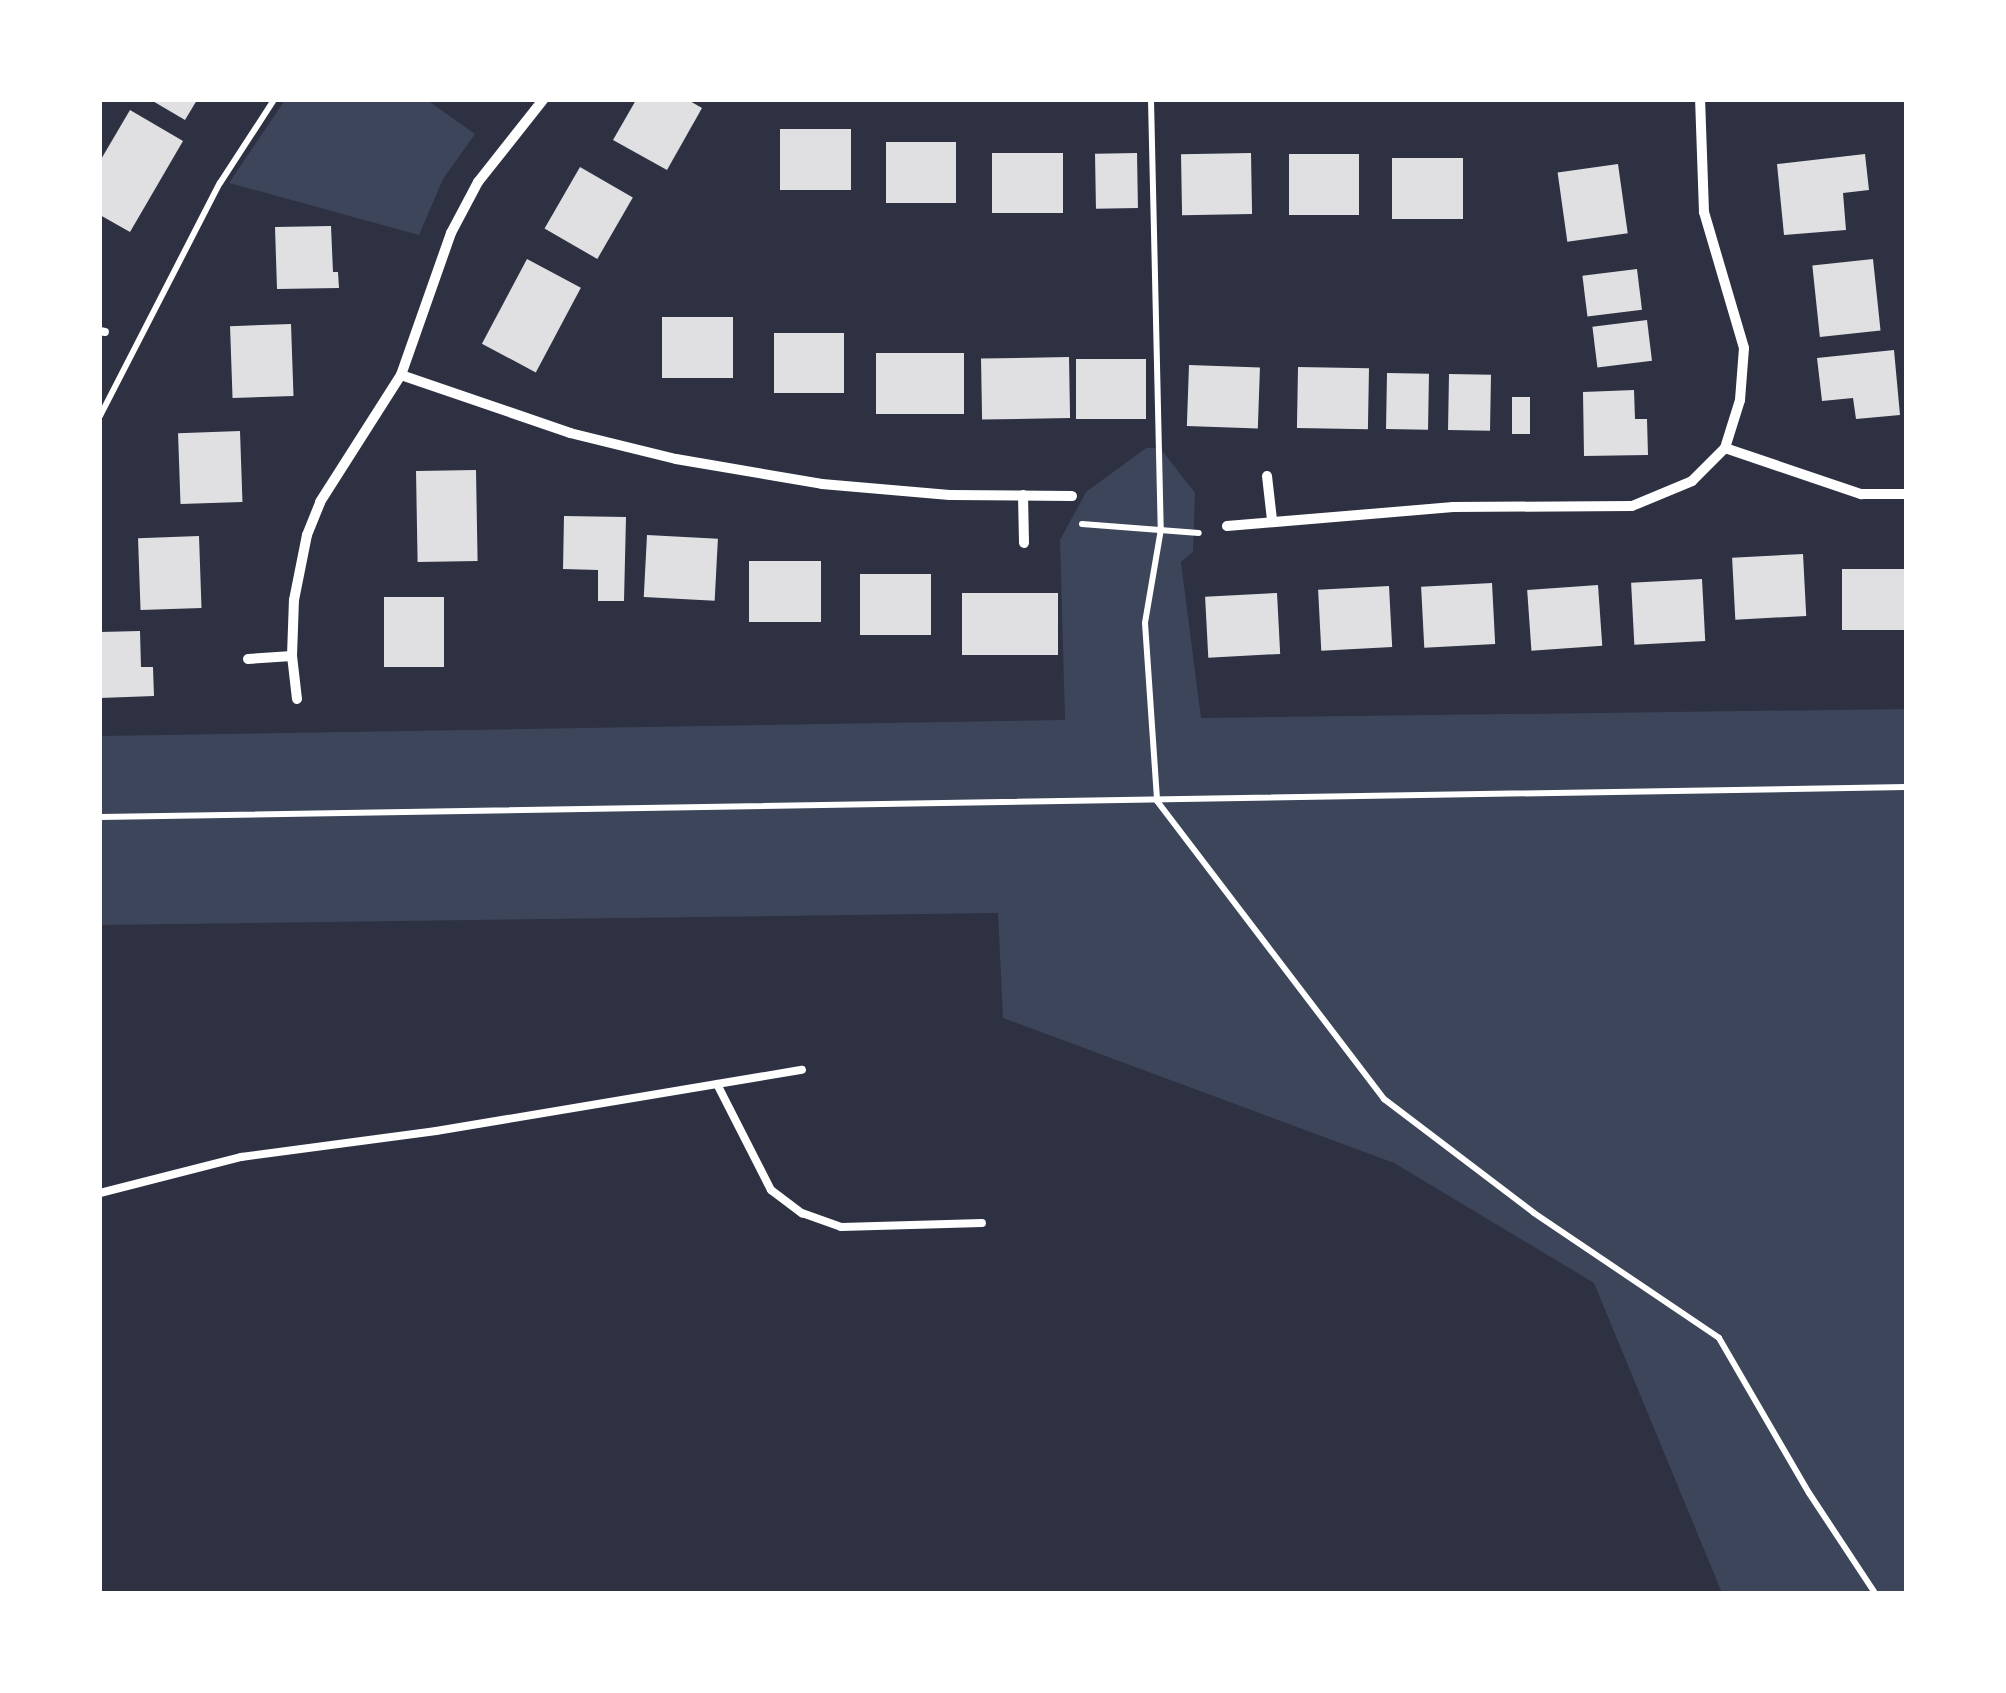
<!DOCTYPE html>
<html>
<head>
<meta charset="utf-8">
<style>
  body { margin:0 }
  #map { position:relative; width:2006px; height:1693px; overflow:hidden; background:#2d3142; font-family:"DejaVu Sans",sans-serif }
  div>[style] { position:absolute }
  .green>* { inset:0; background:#3c4559 }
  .building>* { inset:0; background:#e0e0e3; transform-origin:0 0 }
  .path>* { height:6px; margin:-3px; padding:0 3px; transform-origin:3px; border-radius:3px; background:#fff }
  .service>* { height:8px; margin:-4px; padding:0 4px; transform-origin:4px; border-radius:4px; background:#fff }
  .minor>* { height:10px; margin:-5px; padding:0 5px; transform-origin:5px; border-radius:5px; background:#fff }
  span { translate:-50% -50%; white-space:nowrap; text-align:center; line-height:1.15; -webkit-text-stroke:8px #fff; paint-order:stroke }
  .frame { position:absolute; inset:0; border:102px solid #fff; pointer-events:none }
</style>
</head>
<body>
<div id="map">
  <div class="green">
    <div style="clip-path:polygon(285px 100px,427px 100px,475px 134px,443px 179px,419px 235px,229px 183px)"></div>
    <div style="clip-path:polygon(1146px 448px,1160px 448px,1195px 493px,1193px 552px,1181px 562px,1201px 718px,1906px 709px,1906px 1593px,1722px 1593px,1594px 1283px,1394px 1163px,1003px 1018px,998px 913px,100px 925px,100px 736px,1065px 720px,1060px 540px,1086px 492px)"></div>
  </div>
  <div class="building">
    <div style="clip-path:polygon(151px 100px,197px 100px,185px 120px)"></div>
    <div style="clip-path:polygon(636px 100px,688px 100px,702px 108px,667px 170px,613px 140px)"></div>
    <div style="clip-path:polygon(130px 110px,183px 141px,130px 232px,100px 215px,100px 161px)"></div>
    <div style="left:780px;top:129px;width:71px;height:61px"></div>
    <div style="left:956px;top:142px;width:61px;height:70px;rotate:90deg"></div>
    <div style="left:992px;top:153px;width:71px;height:60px"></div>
    <div style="left:1137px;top:153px;width:55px;height:42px;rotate:89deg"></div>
    <div style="left:1251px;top:153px;width:61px;height:70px;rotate:89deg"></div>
    <div style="left:1359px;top:154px;width:61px;height:70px;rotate:90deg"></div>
    <div style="clip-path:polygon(1865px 154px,1869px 190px,1843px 193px,1846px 230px,1784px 235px,1777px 164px)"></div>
    <div style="left:1463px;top:158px;width:61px;height:71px;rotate:90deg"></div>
    <div style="left:1618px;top:164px;width:70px;height:61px;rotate:82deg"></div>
    <div style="left:580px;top:167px;width:61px;height:71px;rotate:30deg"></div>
    <div style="clip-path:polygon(331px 226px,333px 272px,338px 272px,339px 288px,277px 289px,275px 227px)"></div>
    <div style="left:527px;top:259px;width:61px;height:96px;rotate:28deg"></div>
    <div style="left:1873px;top:259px;width:72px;height:61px;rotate:84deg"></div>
    <div style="left:1637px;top:269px;width:41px;height:55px;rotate:83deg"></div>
    <div style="left:733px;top:317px;width:61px;height:71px;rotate:90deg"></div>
    <div style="left:1647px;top:320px;width:41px;height:55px;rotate:83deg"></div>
    <div style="left:291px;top:324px;width:72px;height:61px;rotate:88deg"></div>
    <div style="left:844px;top:333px;width:60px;height:70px;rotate:90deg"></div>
    <div style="clip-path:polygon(1894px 350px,1900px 415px,1856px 419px,1853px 398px,1822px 401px,1817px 358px)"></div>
    <div style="left:876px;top:353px;width:88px;height:61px"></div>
    <div style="left:1069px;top:357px;width:61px;height:88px;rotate:89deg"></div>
    <div style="left:1146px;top:359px;width:60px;height:70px;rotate:90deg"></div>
    <div style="left:1189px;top:365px;width:71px;height:61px;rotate:2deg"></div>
    <div style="left:1298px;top:367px;width:71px;height:61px;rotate:1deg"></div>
    <div style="left:1387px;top:373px;width:42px;height:56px;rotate:1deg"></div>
    <div style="left:1449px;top:374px;width:42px;height:56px;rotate:1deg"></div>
    <div style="clip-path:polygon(1634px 390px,1635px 419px,1647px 419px,1648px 455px,1584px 456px,1583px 392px)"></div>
    <div style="left:1512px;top:397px;width:18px;height:37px"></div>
    <div style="left:240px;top:431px;width:71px;height:62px;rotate:88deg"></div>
    <div style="left:476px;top:470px;width:91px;height:60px;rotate:89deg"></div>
    <div style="clip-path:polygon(564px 516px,626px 517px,624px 601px,598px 601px,598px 570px,563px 569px)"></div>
    <div style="left:647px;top:535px;width:71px;height:62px;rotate:3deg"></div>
    <div style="left:199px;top:536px;width:72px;height:61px;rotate:88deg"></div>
    <div style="left:1803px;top:554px;width:62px;height:71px;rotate:87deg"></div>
    <div style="left:749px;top:561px;width:72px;height:61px"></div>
    <div style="left:1906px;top:569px;width:61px;height:64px;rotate:90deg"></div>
    <div style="left:860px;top:574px;width:71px;height:61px"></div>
    <div style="left:1702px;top:579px;width:62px;height:71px;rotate:87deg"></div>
    <div style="left:1492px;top:583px;width:61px;height:71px;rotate:87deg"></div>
    <div style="left:1598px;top:585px;width:61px;height:71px;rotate:86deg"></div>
    <div style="left:1389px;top:586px;width:61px;height:71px;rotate:87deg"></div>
    <div style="left:962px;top:593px;width:96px;height:62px"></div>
    <div style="left:1277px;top:593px;width:61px;height:72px;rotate:87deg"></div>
    <div style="left:384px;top:597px;width:60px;height:70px"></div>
    <div style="clip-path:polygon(140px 631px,141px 667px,153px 667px,154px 696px,100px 698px,100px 632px)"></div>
  </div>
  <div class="path">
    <div style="left:1151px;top:100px;width:429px;rotate:88.7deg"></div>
    <div style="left:1161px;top:529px;width:95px;rotate:99.7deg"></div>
    <div style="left:1145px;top:623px;width:178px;rotate:86.1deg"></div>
    <div style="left:1157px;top:801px;width:375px;rotate:52.7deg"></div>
    <div style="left:1384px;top:1099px;width:188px;rotate:37.2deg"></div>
    <div style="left:1534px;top:1213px;width:223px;rotate:34deg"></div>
    <div style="left:1719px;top:1338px;width:179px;rotate:59.9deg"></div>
    <div style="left:1809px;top:1493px;width:120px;rotate:56.6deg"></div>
    <div style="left:100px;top:416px;width:262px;rotate:-62.8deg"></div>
    <div style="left:220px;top:183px;width:99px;rotate:-57deg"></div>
    <div style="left:1082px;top:524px;width:117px;rotate:4.4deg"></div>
    <div style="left:100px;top:817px;width:1806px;rotate:-0.95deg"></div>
  </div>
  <div class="service">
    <div style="left:100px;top:331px;width:5px;rotate:11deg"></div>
    <div style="left:717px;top:1084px;width:119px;rotate:63deg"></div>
    <div style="left:771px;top:1190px;width:39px;rotate:37deg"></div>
    <div style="left:802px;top:1213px;width:41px;rotate:19.7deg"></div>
    <div style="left:841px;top:1227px;width:141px;rotate:-1.6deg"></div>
    <div style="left:100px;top:1193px;width:146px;rotate:-14.3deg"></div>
    <div style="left:241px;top:1157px;width:197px;rotate:-7.6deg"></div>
    <div style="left:436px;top:1131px;width:371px;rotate:-9.5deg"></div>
  </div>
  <div class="minor">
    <div style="left:401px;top:375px;width:179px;rotate:18.9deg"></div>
    <div style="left:570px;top:433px;width:109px;rotate:13.8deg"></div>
    <div style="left:676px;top:459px;width:148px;rotate:9.7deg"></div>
    <div style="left:822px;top:484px;width:128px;rotate:4.9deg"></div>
    <div style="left:950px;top:495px;width:122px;rotate:0.5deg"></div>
    <div style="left:1725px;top:448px;width:144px;rotate:18.7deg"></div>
    <div style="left:1861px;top:494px;width:45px"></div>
    <div style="left:1267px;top:476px;width:44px;rotate:83.5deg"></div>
    <div style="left:1023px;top:495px;width:48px;rotate:88.8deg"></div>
    <div style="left:1227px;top:526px;width:227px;rotate:-4.8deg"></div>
    <div style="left:1453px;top:507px;width:179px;rotate:-0.3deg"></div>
    <div style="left:1632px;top:506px;width:65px;rotate:-22.6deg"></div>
    <div style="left:1692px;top:481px;width:47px;rotate:-45deg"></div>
    <div style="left:1725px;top:448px;width:50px;rotate:-72.6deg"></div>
    <div style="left:1740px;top:400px;width:52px;rotate:-85.6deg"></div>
    <div style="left:1744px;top:348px;width:142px;rotate:-106.4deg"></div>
    <div style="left:1704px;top:212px;width:112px;rotate:-92deg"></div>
    <div style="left:248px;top:659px;width:44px;rotate:-3.9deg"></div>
    <div style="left:297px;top:699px;width:43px;rotate:-96.6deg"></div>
    <div style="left:292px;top:656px;width:56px;rotate:-88deg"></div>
    <div style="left:294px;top:600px;width:66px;rotate:-78.7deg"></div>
    <div style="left:307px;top:535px;width:35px;rotate:-68deg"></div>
    <div style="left:320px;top:502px;width:151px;rotate:-57.5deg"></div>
    <div style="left:401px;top:375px;width:151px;rotate:-70.6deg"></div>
    <div style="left:451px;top:233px;width:58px;rotate:-62.1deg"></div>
    <div style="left:478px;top:182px;width:105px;rotate:-51.6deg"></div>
  </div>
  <div class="frame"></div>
</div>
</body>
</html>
